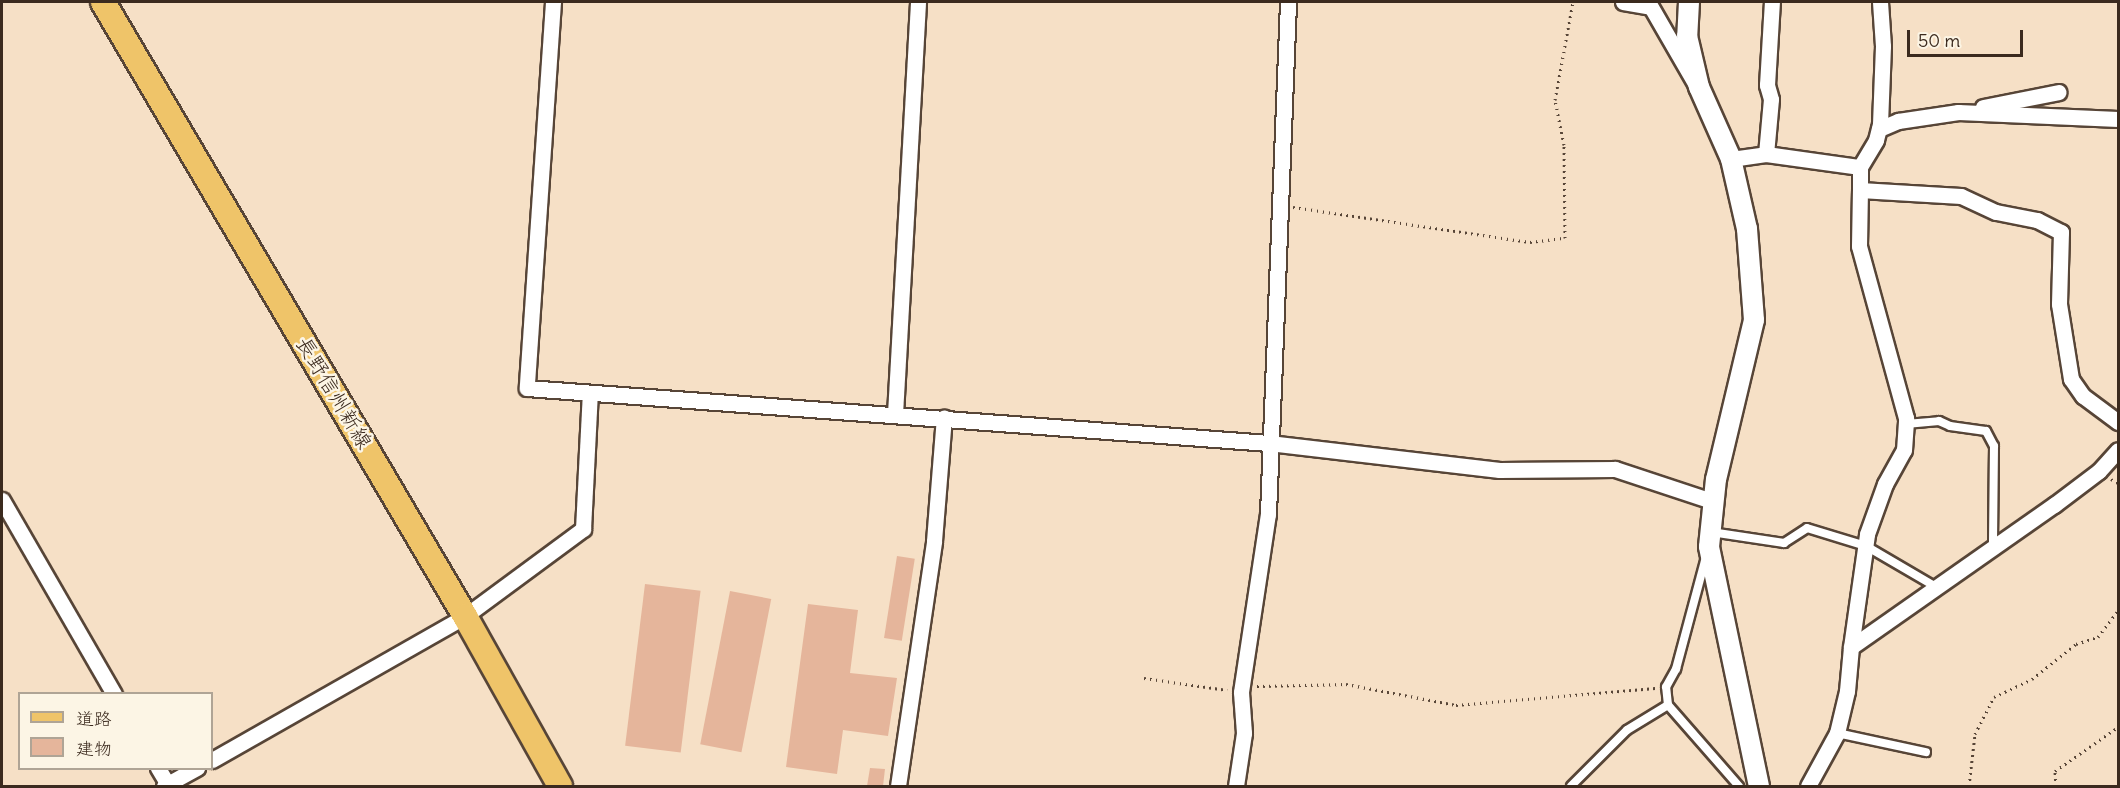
<!DOCTYPE html>
<html>
<head>
<meta charset="utf-8">
<style>
  body { margin:0 }
  #map { position:relative; width:2120px; height:788px; overflow:hidden; background:#f6e0c6; font-family:Delius,"Klee One",sans-serif }
  div>[style] { position:absolute }
  .building>* { inset:0; background:#e5b59b; transform-origin:0 0 }
  .path>* { height:3px; margin-top:-1.5px; transform-origin:0; background:repeating-linear-gradient(90deg,#574537 0 1.5px,transparent 0 6px) }
  .roads { filter:drop-shadow(2px 0 #574537) drop-shadow(-2px 0 #574537) drop-shadow(0 2px #574537) drop-shadow(0 -2px #574537) }
  .service>* { height:8px; margin:-4px; padding:0 4px; transform-origin:4px; border-radius:4px; background:#fff }
  .minor>* { height:15px; margin:-7.5px; padding:0 7.5px; transform-origin:7.5px; border-radius:7.5px; background:#fff }
  .tertiary>* { height:20px; margin:-10px; padding:0 10px; transform-origin:10px; border-radius:10px; background:#fff }
  .primary>* { height:24px; margin:-12px; padding:0 12px; transform-origin:12px; border-radius:12px; background:#efc469 }
  span { translate:-50% -50%; white-space:nowrap; text-align:center; line-height:1.15; -webkit-text-stroke:5px #fcf5e5; paint-order:stroke }
  .street-label { font-size:21px; color:#3b2a1e }
  .frame { position:absolute; inset:0; border:3px solid #3b2a1e; pointer-events:none }
  .legend { position:absolute; left:18px; top:692px; width:195px; height:78px; box-sizing:border-box; background:#fcf5e5; border:2px solid #afa495; margin:0; padding:8px 10px; list-style:none; font-size:18px; color:#3b2a1e }
  .legend li { display:flex; align-items:center; gap:12px; height:30px }
  .legend b { width:30px; border:2px solid #afa495 }
  .scale { position:absolute; left:1907px; top:30px; width:116px; height:27px; box-sizing:border-box; border:3px solid #3b2a1e; border-top:0; padding-left:8px; font-size:18px; line-height:21px; white-space:nowrap; color:#3b2a1e; -webkit-text-stroke:4px #fcf5e5; paint-order:stroke }
</style>
</head>
<body>
<div id="map">
  <div class="building">
    <div style="left:897px;top:556px;width:18px;height:83px;rotate:9deg"></div>
    <div style="left:645px;top:584px;width:56px;height:163px;rotate:7deg"></div>
    <div style="left:730px;top:591px;width:42px;height:156px;rotate:11deg"></div>
    <div style="clip-path:polygon(808px 604px,858px 610px,850px 673px,897px 678px,888px 736px,843px 730px,837px 774px,786px 767px)"></div>
    <div style="clip-path:polygon(870px 768px,885px 769px,883px 786px,867px 786px)"></div>
  </div>
  <div class="path">
    <div style="left:1293px;top:207px;width:240px;rotate:8.4deg"></div>
    <div style="left:1530px;top:242px;width:35px;rotate:-7deg"></div>
    <div style="left:1565px;top:238px;width:93px;rotate:-90.6deg"></div>
    <div style="left:1564px;top:145px;width:46px;rotate:-101.3deg"></div>
    <div style="left:1555px;top:100px;width:100px;rotate:-79.6deg"></div>
    <div style="left:2111px;top:479px;width:8px;rotate:30deg"></div>
    <div style="left:1144px;top:678px;width:84px;rotate:8.2deg"></div>
    <div style="left:1257px;top:686px;width:89px;rotate:-1.3deg"></div>
    <div style="left:1346px;top:684px;width:112px;rotate:10.8deg"></div>
    <div style="left:1456px;top:705px;width:200px;rotate:-4.9deg"></div>
    <div style="left:1969px;top:786px;width:52px;rotate:-83.4deg"></div>
    <div style="left:1975px;top:734px;width:42px;rotate:-62.8deg"></div>
    <div style="left:1994px;top:697px;width:42px;rotate:-25.3deg"></div>
    <div style="left:2032px;top:679px;width:56px;rotate:-38.5deg"></div>
    <div style="left:2076px;top:644px;width:23px;rotate:-18deg"></div>
    <div style="left:2098px;top:637px;width:34px;rotate:-53deg"></div>
    <div style="left:2056px;top:786px;width:15px;rotate:-94deg"></div>
    <div style="left:2055px;top:771px;width:77px;rotate:-34.9deg"></div>
  </div>
  <div class="roads">
    <div class="service">
      <div style="left:1906px;top:424px;width:33px;rotate:-5deg"></div>
      <div style="left:1939px;top:421px;width:12px;rotate:24deg"></div>
      <div style="left:1950px;top:426px;width:36px;rotate:8deg"></div>
      <div style="left:1986px;top:431px;width:17px;rotate:62deg"></div>
      <div style="left:1994px;top:446px;width:101px;rotate:90.6deg"></div>
      <div style="left:1711px;top:532px;width:74px;rotate:8.6deg"></div>
      <div style="left:1784px;top:543px;width:27px;rotate:-33deg"></div>
      <div style="left:1807px;top:528px;width:62px;rotate:17deg"></div>
      <div style="left:1866px;top:546px;width:83px;rotate:30.3deg"></div>
      <div style="left:1668px;top:705px;width:108px;rotate:48.8deg"></div>
      <div style="left:1837px;top:733px;width:91px;rotate:12.1deg"></div>
      <div style="left:1571px;top:786px;width:79px;rotate:-45deg"></div>
      <div style="left:1627px;top:730px;width:48px;rotate:-31.4deg"></div>
      <div style="left:1668px;top:705px;width:18px;rotate:-96deg"></div>
      <div style="left:1666px;top:687px;width:21px;rotate:-61deg"></div>
      <div style="left:1676px;top:669px;width:116px;rotate:-75deg"></div>
    </div>
    <div class="minor">
      <div style="left:553px;top:2px;width:387px;rotate:93.9deg"></div>
      <div style="left:527px;top:388px;width:744px;rotate:4.24deg"></div>
      <div style="left:1269px;top:443px;width:232px;rotate:6.7deg"></div>
      <div style="left:1499px;top:470px;width:116px;rotate:-0.5deg"></div>
      <div style="left:1615px;top:469px;width:102px;rotate:18.3deg"></div>
      <div style="left:1623px;top:2px;width:28px;rotate:10deg"></div>
      <div style="left:1651px;top:7px;width:90px;rotate:60deg"></div>
      <div style="left:1983px;top:107px;width:77px;rotate:-11.2deg"></div>
      <div style="left:1879px;top:129px;width:21px;rotate:-23deg"></div>
      <div style="left:1898px;top:121px;width:61px;rotate:-8.5deg"></div>
      <div style="left:1958px;top:112px;width:160px;rotate:2.5deg"></div>
      <div style="left:1766px;top:154px;width:55px;rotate:-84.8deg"></div>
      <div style="left:1771px;top:99px;width:15px;rotate:-106deg"></div>
      <div style="left:1767px;top:85px;width:83px;rotate:-86.6deg"></div>
      <div style="left:1731px;top:159px;width:35px;rotate:-8deg"></div>
      <div style="left:1766px;top:154px;width:95px;rotate:7.9deg"></div>
      <div style="left:1860px;top:167px;width:23px;rotate:90deg"></div>
      <div style="left:1860px;top:190px;width:101px;rotate:3.4deg"></div>
      <div style="left:1961px;top:196px;width:38px;rotate:25deg"></div>
      <div style="left:1996px;top:212px;width:42px;rotate:11deg"></div>
      <div style="left:2037px;top:220px;width:27px;rotate:27deg"></div>
      <div style="left:2061px;top:232px;width:72px;rotate:91.6deg"></div>
      <div style="left:2059px;top:304px;width:76px;rotate:80.9deg"></div>
      <div style="left:2071px;top:379px;width:21px;rotate:55deg"></div>
      <div style="left:2083px;top:396px;width:44px;rotate:36.6deg"></div>
      <div style="left:1860px;top:167px;width:31px;rotate:-59deg"></div>
      <div style="left:1876px;top:140px;width:16px;rotate:-76deg"></div>
      <div style="left:1880px;top:124px;width:78px;rotate:-87.8deg"></div>
      <div style="left:1883px;top:46px;width:44px;rotate:-93.9deg"></div>
      <div style="left:895px;top:414px;width:413px;rotate:-86.8deg"></div>
      <div style="left:2px;top:500px;width:224px;rotate:60deg"></div>
      <div style="left:1851px;top:647px;width:114px;rotate:-81.9deg"></div>
      <div style="left:1867px;top:534px;width:53px;rotate:-70.2deg"></div>
      <div style="left:1885px;top:484px;width:39px;rotate:-61deg"></div>
      <div style="left:1904px;top:450px;width:32px;rotate:-86deg"></div>
      <div style="left:1906px;top:418px;width:178px;rotate:-105.3deg"></div>
      <div style="left:1859px;top:246px;width:56px;rotate:-89deg"></div>
      <div style="left:212px;top:760px;width:291px;rotate:-29.6deg"></div>
      <div style="left:465px;top:616px;width:147px;rotate:-36.4deg"></div>
      <div style="left:583px;top:529px;width:136px;rotate:-87.1deg"></div>
      <div style="left:158px;top:768px;width:21px;rotate:59deg"></div>
      <div style="left:164px;top:786px;width:38px;rotate:-29deg"></div>
      <div style="left:898px;top:786px;width:248px;rotate:-81.6deg"></div>
      <div style="left:934px;top:541px;width:124px;rotate:-85.4deg"></div>
      <div style="left:1236px;top:786px;width:54px;rotate:-81.4deg"></div>
      <div style="left:1244px;top:733px;width:41px;rotate:-94.2deg"></div>
      <div style="left:1241px;top:692px;width:180px;rotate:-81.4deg"></div>
      <div style="left:1268px;top:514px;width:512px;rotate:-87.76deg"></div>
      <div style="left:1808px;top:786px;width:60px;rotate:-61.3deg"></div>
      <div style="left:1837px;top:733px;width:43px;rotate:-76.6deg"></div>
      <div style="left:1847px;top:691px;width:44px;rotate:-84.8deg"></div>
      <div style="left:1851px;top:647px;width:248px;rotate:-35deg"></div>
      <div style="left:2054px;top:505px;width:56px;rotate:-37.1deg"></div>
      <div style="left:2099px;top:471px;width:28px;rotate:-48deg"></div>
    </div>
    <div class="tertiary">
      <div style="left:1689px;top:2px;width:34px;rotate:93deg"></div>
      <div style="left:1687px;top:36px;width:52px;rotate:76.8deg"></div>
      <div style="left:1699px;top:87px;width:79px;rotate:66deg"></div>
      <div style="left:1731px;top:159px;width:72px;rotate:77.1deg"></div>
      <div style="left:1747px;top:229px;width:91px;rotate:85.6deg"></div>
      <div style="left:1754px;top:320px;width:163px;rotate:103.4deg"></div>
      <div style="left:1716px;top:479px;width:68px;rotate:95.9deg"></div>
      <div style="left:1709px;top:547px;width:244px;rotate:78.2deg"></div>
    </div>
    <div class="primary">
      <div style="left:103px;top:2px;width:713px;rotate:59.48deg"></div>
      <div style="left:465px;top:616px;width:195px;rotate:60.8deg"></div>
    </div>
  </div>
  <div class="street-label">
    <span style="left:334px;top:393px;rotate:59deg">長野信州新線</span>
  </div>
  <div class="frame"></div>
  <ul class="legend">
  <li><b style="height:8px;background:#efc469"></b>道路</li>
  <li><b style="height:16px;background:#e5b59b"></b>建物</li>
  </ul>
  <div class="scale">50 m</div>
</div>
</body>
</html>
